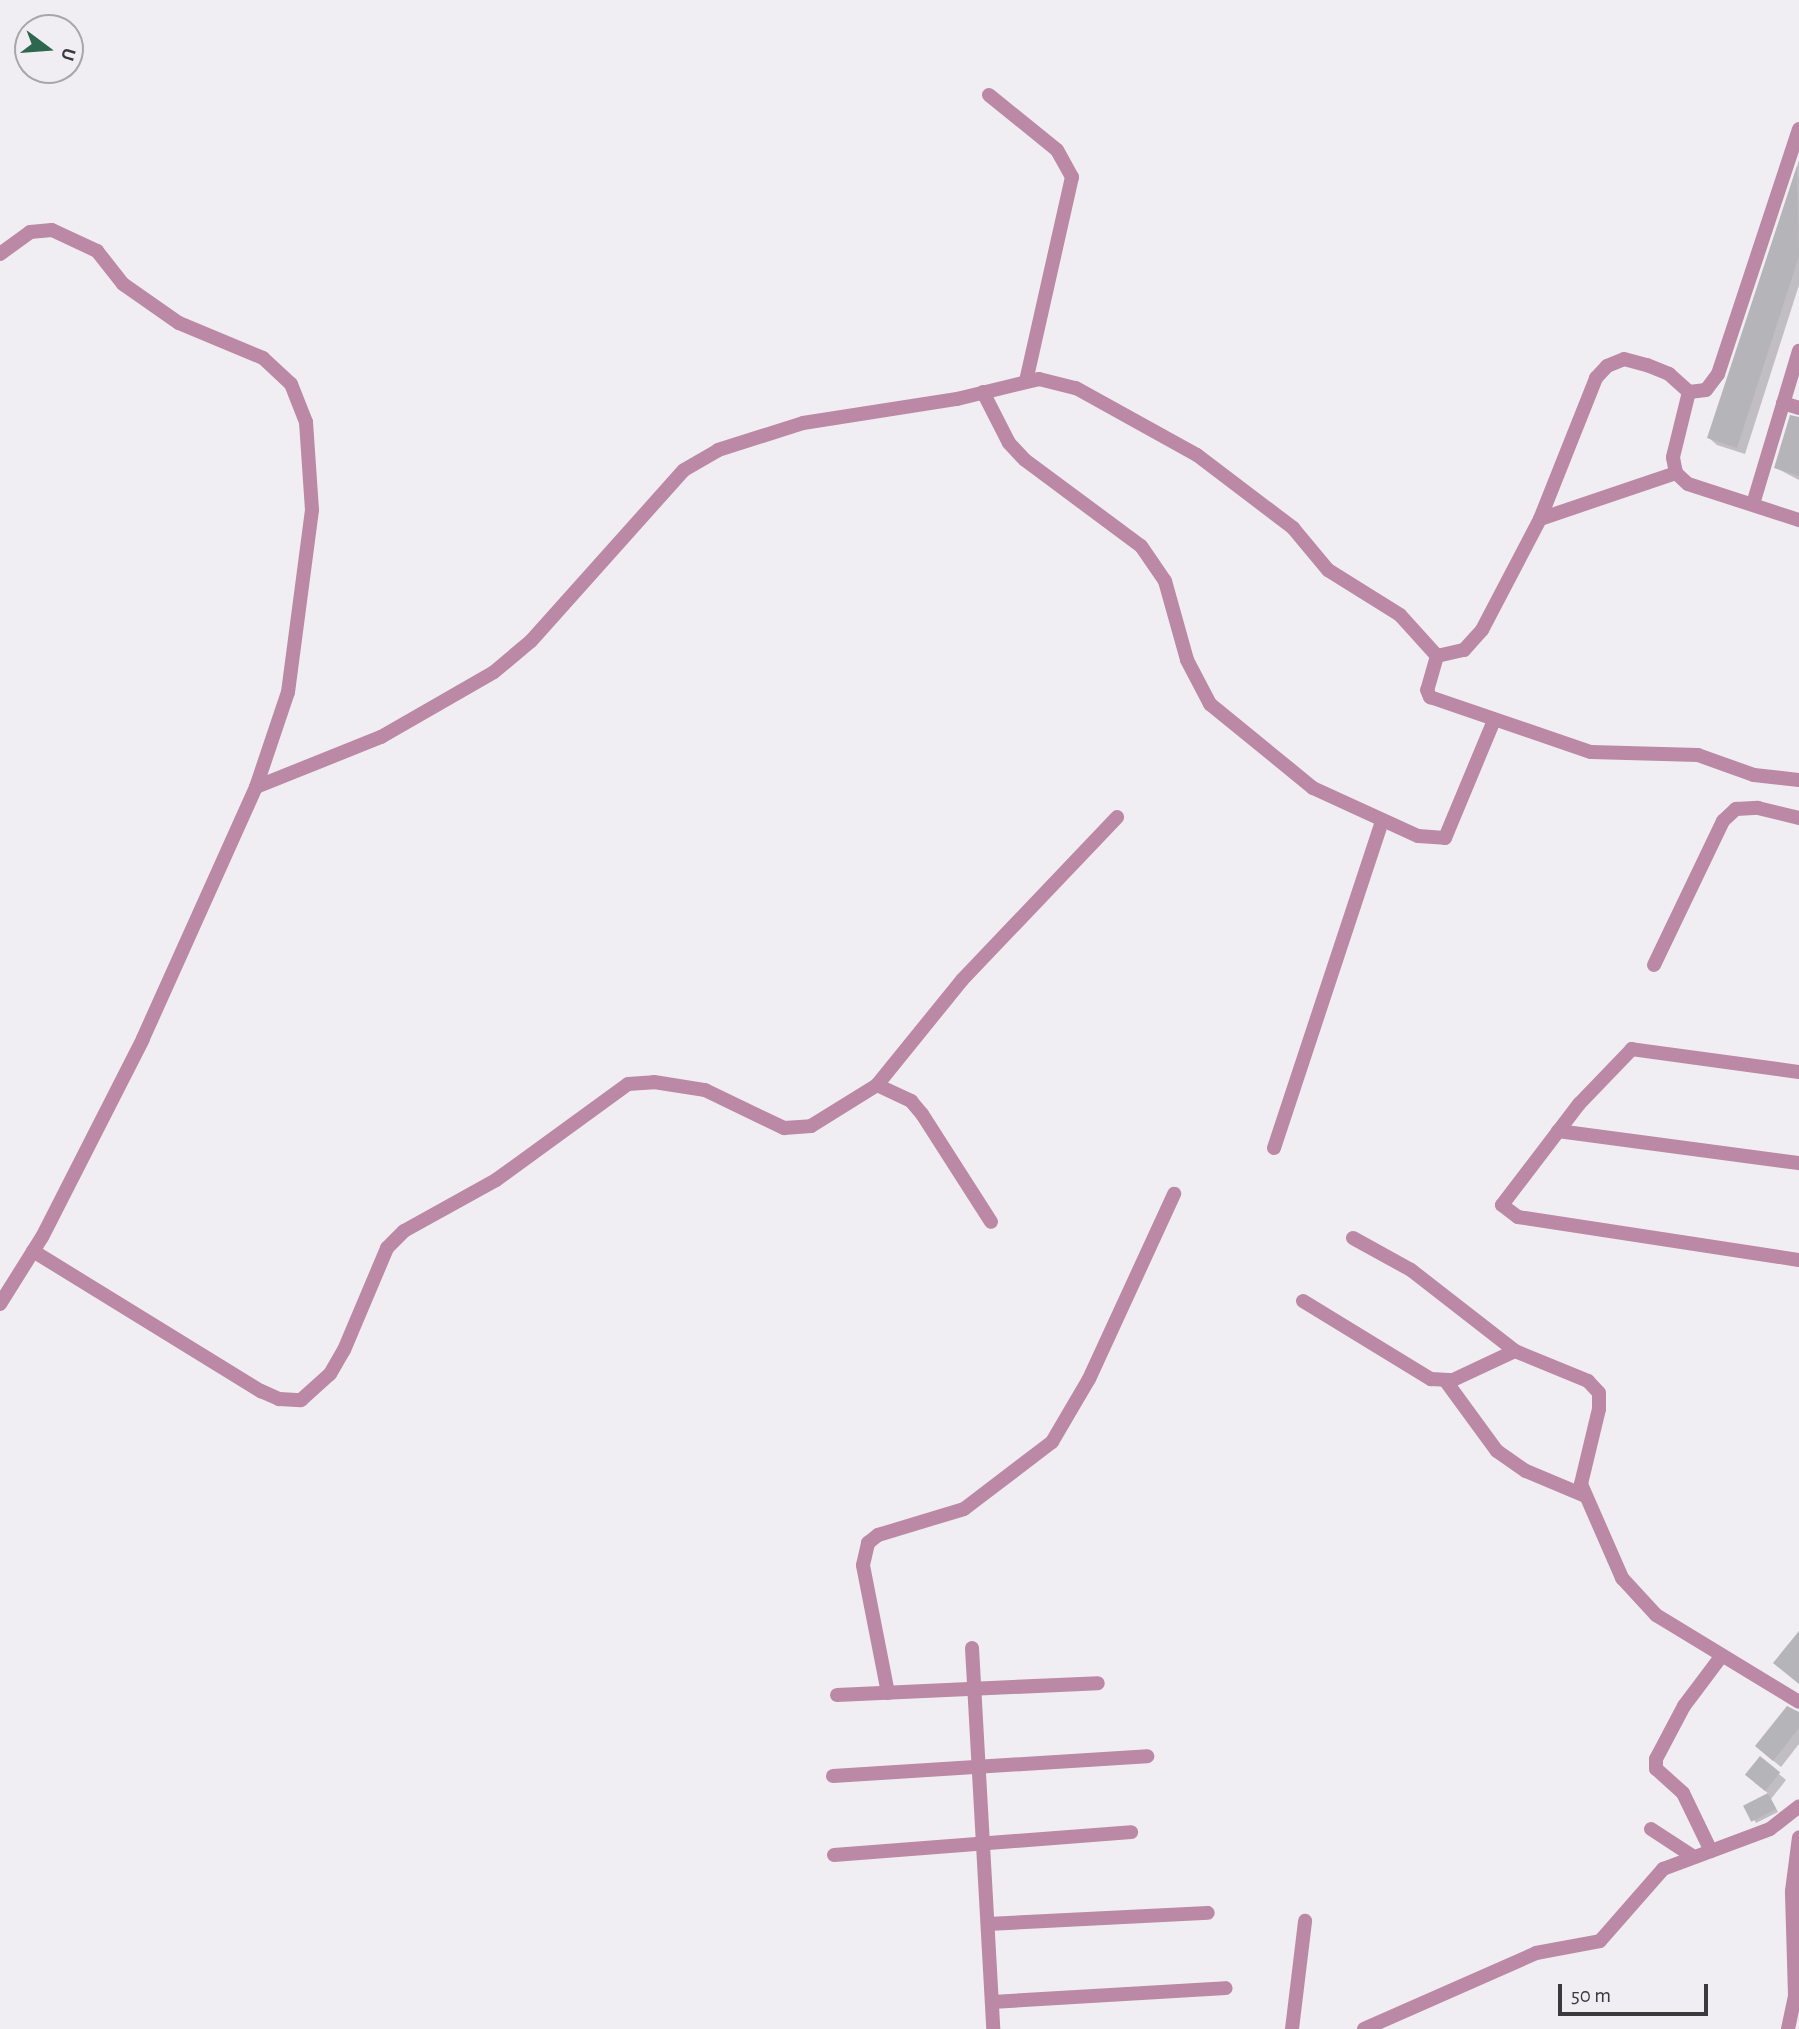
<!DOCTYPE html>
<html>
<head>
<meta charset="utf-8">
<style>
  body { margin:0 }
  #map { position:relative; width:1799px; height:2029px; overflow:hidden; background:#f1eef3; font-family:"Alegreya Sans",sans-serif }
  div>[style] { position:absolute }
  .shadow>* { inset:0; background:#0003 }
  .building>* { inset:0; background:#b4b4b9; transform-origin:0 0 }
  .minor>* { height:14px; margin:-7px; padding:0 7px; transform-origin:7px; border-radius:7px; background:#bb89a5 }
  span { translate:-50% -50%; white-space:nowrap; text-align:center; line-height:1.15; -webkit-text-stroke:7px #f1eef3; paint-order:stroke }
  .north { position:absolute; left:14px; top:14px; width:70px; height:70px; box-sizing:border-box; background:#f1eef3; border:2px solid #a8a6a9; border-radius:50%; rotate:106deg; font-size:19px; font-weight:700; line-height:28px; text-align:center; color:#3a393b }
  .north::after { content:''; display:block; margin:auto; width:24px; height:32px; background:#2e674f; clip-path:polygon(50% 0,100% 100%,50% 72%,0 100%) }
  .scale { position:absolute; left:1558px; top:1984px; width:150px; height:32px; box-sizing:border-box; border:4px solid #3a393b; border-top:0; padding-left:9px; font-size:21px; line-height:24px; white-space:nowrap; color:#3a393b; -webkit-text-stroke:5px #f1eef3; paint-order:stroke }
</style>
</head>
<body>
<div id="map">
  <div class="shadow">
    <div style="clip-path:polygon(1799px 160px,1799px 285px,1745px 454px,1717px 445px,1709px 438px)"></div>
    <div style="clip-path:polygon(1799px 420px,1799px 480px,1776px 468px)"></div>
    <div style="clip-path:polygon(1799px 1713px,1799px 1744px,1781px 1767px,1764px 1753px)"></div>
    <div style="clip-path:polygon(1760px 1758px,1786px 1780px,1771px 1799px,1778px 1812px,1756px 1823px,1746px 1806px,1769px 1794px,1754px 1782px)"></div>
  </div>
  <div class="building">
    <div style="clip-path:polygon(1797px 166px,1799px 256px,1737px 448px,1707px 438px)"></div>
    <div style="clip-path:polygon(1790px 415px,1799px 417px,1799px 476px,1774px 468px)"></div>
    <div style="clip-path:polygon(1799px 1631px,1799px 1684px,1773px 1663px)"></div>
    <div style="clip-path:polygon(1787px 1706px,1799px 1712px,1799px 1728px,1773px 1761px,1755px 1746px)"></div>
    <div style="left:1760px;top:1756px;width:26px;height:24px;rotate:39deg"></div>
    <div style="left:1768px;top:1793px;width:18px;height:28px;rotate:63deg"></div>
  </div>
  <div class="minor">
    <div style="left:989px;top:95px;width:87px;rotate:39deg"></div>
    <div style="left:1057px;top:150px;width:31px;rotate:61deg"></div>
    <div style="left:1072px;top:177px;width:209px;rotate:102.7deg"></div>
    <div style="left:0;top:254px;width:37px;rotate:-36deg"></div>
    <div style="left:30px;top:232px;width:22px;rotate:-5deg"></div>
    <div style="left:52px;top:230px;width:50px;rotate:25deg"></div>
    <div style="left:97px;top:251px;width:42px;rotate:51.8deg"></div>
    <div style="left:123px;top:284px;width:68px;rotate:34.9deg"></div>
    <div style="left:179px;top:323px;width:91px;rotate:22.6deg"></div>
    <div style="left:263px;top:358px;width:38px;rotate:43deg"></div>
    <div style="left:291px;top:384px;width:41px;rotate:68.5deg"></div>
    <div style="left:306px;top:422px;width:88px;rotate:86.1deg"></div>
    <div style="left:312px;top:510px;width:184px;rotate:97.5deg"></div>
    <div style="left:288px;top:692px;width:100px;rotate:108.6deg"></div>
    <div style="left:256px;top:787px;width:276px;rotate:114.2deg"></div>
    <div style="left:143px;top:1039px;width:222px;rotate:117deg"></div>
    <div style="left:42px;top:1237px;width:79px;rotate:122.1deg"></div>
    <div style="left:983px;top:392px;width:57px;rotate:63deg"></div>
    <div style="left:1009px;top:443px;width:23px;rotate:47deg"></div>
    <div style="left:1025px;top:460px;width:144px;rotate:36.6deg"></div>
    <div style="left:1141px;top:546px;width:42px;rotate:55.6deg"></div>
    <div style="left:1165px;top:581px;width:82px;rotate:74.4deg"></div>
    <div style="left:1187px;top:660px;width:50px;rotate:62.4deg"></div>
    <div style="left:1210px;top:704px;width:133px;rotate:39.2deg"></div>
    <div style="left:1313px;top:788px;width:115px;rotate:24.6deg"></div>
    <div style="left:1418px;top:836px;width:27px;rotate:4deg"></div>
    <div style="left:1445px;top:838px;width:128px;rotate:-67.4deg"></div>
    <div style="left:1783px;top:403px;width:17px;rotate:17deg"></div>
    <div style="left:1676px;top:473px;width:16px;rotate:-101deg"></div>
    <div style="left:1673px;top:457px;width:67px;rotate:-76.2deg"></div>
    <div style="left:1689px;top:392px;width:17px;rotate:-7deg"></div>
    <div style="left:1706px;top:390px;width:20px;rotate:-53deg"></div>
    <div style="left:1718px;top:374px;width:258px;rotate:-71.7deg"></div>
    <div style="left:1753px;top:504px;width:160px;rotate:-73.3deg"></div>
    <div style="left:1540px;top:519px;width:152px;rotate:-68.3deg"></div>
    <div style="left:1596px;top:378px;width:16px;rotate:-47deg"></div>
    <div style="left:1607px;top:366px;width:18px;rotate:-22deg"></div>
    <div style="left:1624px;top:359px;width:24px;rotate:15deg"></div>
    <div style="left:1647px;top:365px;width:24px;rotate:22deg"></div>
    <div style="left:1669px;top:374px;width:27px;rotate:42deg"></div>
    <div style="left:1437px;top:656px;width:28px;rotate:-13deg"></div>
    <div style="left:1464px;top:650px;width:27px;rotate:-48deg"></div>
    <div style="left:1482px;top:630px;width:125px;rotate:-62.4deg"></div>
    <div style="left:1540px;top:519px;width:144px;rotate:-18.7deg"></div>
    <div style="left:1676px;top:473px;width:16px;rotate:43deg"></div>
    <div style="left:1688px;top:484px;width:117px;rotate:18deg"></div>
    <div style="left:256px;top:787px;width:135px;rotate:-21.8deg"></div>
    <div style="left:381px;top:737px;width:130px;rotate:-29.9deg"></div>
    <div style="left:494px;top:672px;width:48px;rotate:-40deg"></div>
    <div style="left:531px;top:641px;width:229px;rotate:-48.2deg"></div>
    <div style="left:684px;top:470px;width:39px;rotate:-30deg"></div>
    <div style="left:718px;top:450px;width:89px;rotate:-17.6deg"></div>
    <div style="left:803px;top:423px;width:156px;rotate:-8.9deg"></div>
    <div style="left:957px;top:399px;width:84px;rotate:-13.7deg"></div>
    <div style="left:1039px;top:379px;width:38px;rotate:14deg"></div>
    <div style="left:1076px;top:388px;width:138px;rotate:29deg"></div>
    <div style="left:1197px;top:455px;width:121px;rotate:37.2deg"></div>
    <div style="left:1293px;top:528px;width:55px;rotate:50.2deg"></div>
    <div style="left:1328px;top:570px;width:85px;rotate:32deg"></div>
    <div style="left:1400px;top:615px;width:55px;rotate:47.9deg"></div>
    <div style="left:1437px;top:656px;width:35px;rotate:106deg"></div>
    <div style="left:1427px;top:690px;width:8px;rotate:67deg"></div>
    <div style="left:1430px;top:697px;width:170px;rotate:18.9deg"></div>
    <div style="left:1591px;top:752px;width:107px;rotate:1.6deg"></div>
    <div style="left:1698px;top:755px;width:59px;rotate:19.7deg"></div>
    <div style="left:1754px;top:775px;width:45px;rotate:6.3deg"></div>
    <div style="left:1654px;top:965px;width:160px;rotate:-64.4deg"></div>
    <div style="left:1723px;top:821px;width:18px;rotate:-43deg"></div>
    <div style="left:1736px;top:809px;width:22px;rotate:-3deg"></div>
    <div style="left:1758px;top:808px;width:42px;rotate:13.7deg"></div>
    <div style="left:1799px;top:1072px;width:169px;rotate:-172.2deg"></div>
    <div style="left:1632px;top:1049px;width:76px;rotate:133.9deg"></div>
    <div style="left:1579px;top:1104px;width:127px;rotate:127.3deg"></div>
    <div style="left:1502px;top:1205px;width:20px;rotate:37deg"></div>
    <div style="left:1518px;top:1217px;width:284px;rotate:8.7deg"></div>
    <div style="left:877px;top:1085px;width:135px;rotate:-51deg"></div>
    <div style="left:962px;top:980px;width:225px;rotate:-46.4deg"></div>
    <div style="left:1558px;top:1131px;width:243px;rotate:7.6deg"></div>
    <div style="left:1274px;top:1148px;width:344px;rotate:-71.7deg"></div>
    <div style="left:1353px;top:1238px;width:66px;rotate:28.9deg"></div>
    <div style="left:1411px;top:1270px;width:132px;rotate:37.9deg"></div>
    <div style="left:1515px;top:1351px;width:79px;rotate:22.3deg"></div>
    <div style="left:1588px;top:1381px;width:16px;rotate:47deg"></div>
    <div style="left:1599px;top:1393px;width:16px;rotate:90deg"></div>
    <div style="left:1599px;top:1409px;width:77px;rotate:103.5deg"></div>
    <div style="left:1581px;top:1484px;width:103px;rotate:66.4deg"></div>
    <div style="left:1622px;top:1578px;width:50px;rotate:47.4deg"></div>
    <div style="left:1656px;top:1615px;width:167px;rotate:31.3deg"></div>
    <div style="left:33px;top:1251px;width:268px;rotate:31.6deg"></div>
    <div style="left:261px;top:1391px;width:20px;rotate:24deg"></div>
    <div style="left:279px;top:1399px;width:22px;rotate:3deg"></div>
    <div style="left:301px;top:1400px;width:39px;rotate:-42deg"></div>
    <div style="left:330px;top:1374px;width:28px;rotate:-60deg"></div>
    <div style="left:344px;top:1350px;width:111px;rotate:-67.1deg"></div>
    <div style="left:387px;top:1248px;width:24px;rotate:-45deg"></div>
    <div style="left:404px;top:1231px;width:105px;rotate:-29deg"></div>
    <div style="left:496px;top:1180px;width:163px;rotate:-36deg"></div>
    <div style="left:628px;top:1084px;width:26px;rotate:-4deg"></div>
    <div style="left:654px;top:1082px;width:52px;rotate:8.9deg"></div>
    <div style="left:705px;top:1090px;width:88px;rotate:25.7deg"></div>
    <div style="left:784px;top:1128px;width:27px;rotate:-4deg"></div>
    <div style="left:811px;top:1126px;width:78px;rotate:-31.8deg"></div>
    <div style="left:877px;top:1085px;width:38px;rotate:25deg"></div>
    <div style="left:911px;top:1101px;width:17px;rotate:50deg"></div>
    <div style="left:922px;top:1114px;width:128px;rotate:57.4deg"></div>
    <div style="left:1303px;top:1301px;width:150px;rotate:31.4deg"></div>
    <div style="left:1431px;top:1379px;width:22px;rotate:3deg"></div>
    <div style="left:1453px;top:1380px;width:68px;rotate:-25.1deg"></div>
    <div style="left:1445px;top:1380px;width:88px;rotate:53.8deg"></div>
    <div style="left:1497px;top:1451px;width:35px;rotate:35deg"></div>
    <div style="left:1526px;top:1471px;width:62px;rotate:22.8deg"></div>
    <div style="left:972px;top:1648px;width:382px;rotate:86.8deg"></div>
    <div style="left:888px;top:1693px;width:130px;rotate:-101.1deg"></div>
    <div style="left:863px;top:1565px;width:23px;rotate:-77deg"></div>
    <div style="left:868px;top:1543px;width:13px;rotate:-39deg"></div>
    <div style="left:878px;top:1535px;width:90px;rotate:-16.8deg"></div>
    <div style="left:964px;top:1509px;width:111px;rotate:-37.3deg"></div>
    <div style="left:1052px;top:1442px;width:73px;rotate:-59.6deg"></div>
    <div style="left:1089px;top:1379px;width:204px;rotate:-65.3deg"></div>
    <div style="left:837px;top:1695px;width:261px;rotate:-2.6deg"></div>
    <div style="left:833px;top:1776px;width:315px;rotate:-3.6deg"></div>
    <div style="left:1651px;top:1829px;width:51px;rotate:33.1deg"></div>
    <div style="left:1711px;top:1851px;width:64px;rotate:-115.8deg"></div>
    <div style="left:1683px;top:1793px;width:36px;rotate:-138deg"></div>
    <div style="left:1656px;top:1769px;width:10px;rotate:-90deg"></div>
    <div style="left:1656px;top:1759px;width:60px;rotate:-62.2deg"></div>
    <div style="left:1684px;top:1706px;width:60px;rotate:-53.1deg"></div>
    <div style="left:834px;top:1855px;width:298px;rotate:-4.4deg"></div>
    <div style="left:988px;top:1924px;width:220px;rotate:-2.9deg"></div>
    <div style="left:992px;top:2002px;width:234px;rotate:-3.4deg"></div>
    <div style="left:1292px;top:2029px;width:109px;rotate:-83.1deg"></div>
    <div style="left:1364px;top:2029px;width:188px;rotate:-23.8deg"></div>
    <div style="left:1536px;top:1953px;width:65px;rotate:-10.6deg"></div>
    <div style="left:1600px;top:1941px;width:96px;rotate:-48.8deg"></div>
    <div style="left:1663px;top:1869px;width:114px;rotate:-20.5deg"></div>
    <div style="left:1770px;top:1829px;width:37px;rotate:-38deg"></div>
    <div style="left:1788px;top:2029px;width:35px;rotate:-78deg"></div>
    <div style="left:1795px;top:1995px;width:104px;rotate:-91.7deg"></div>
    <div style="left:1792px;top:1891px;width:54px;rotate:-82.6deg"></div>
  </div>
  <div class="north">U</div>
  <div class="scale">50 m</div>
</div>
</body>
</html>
